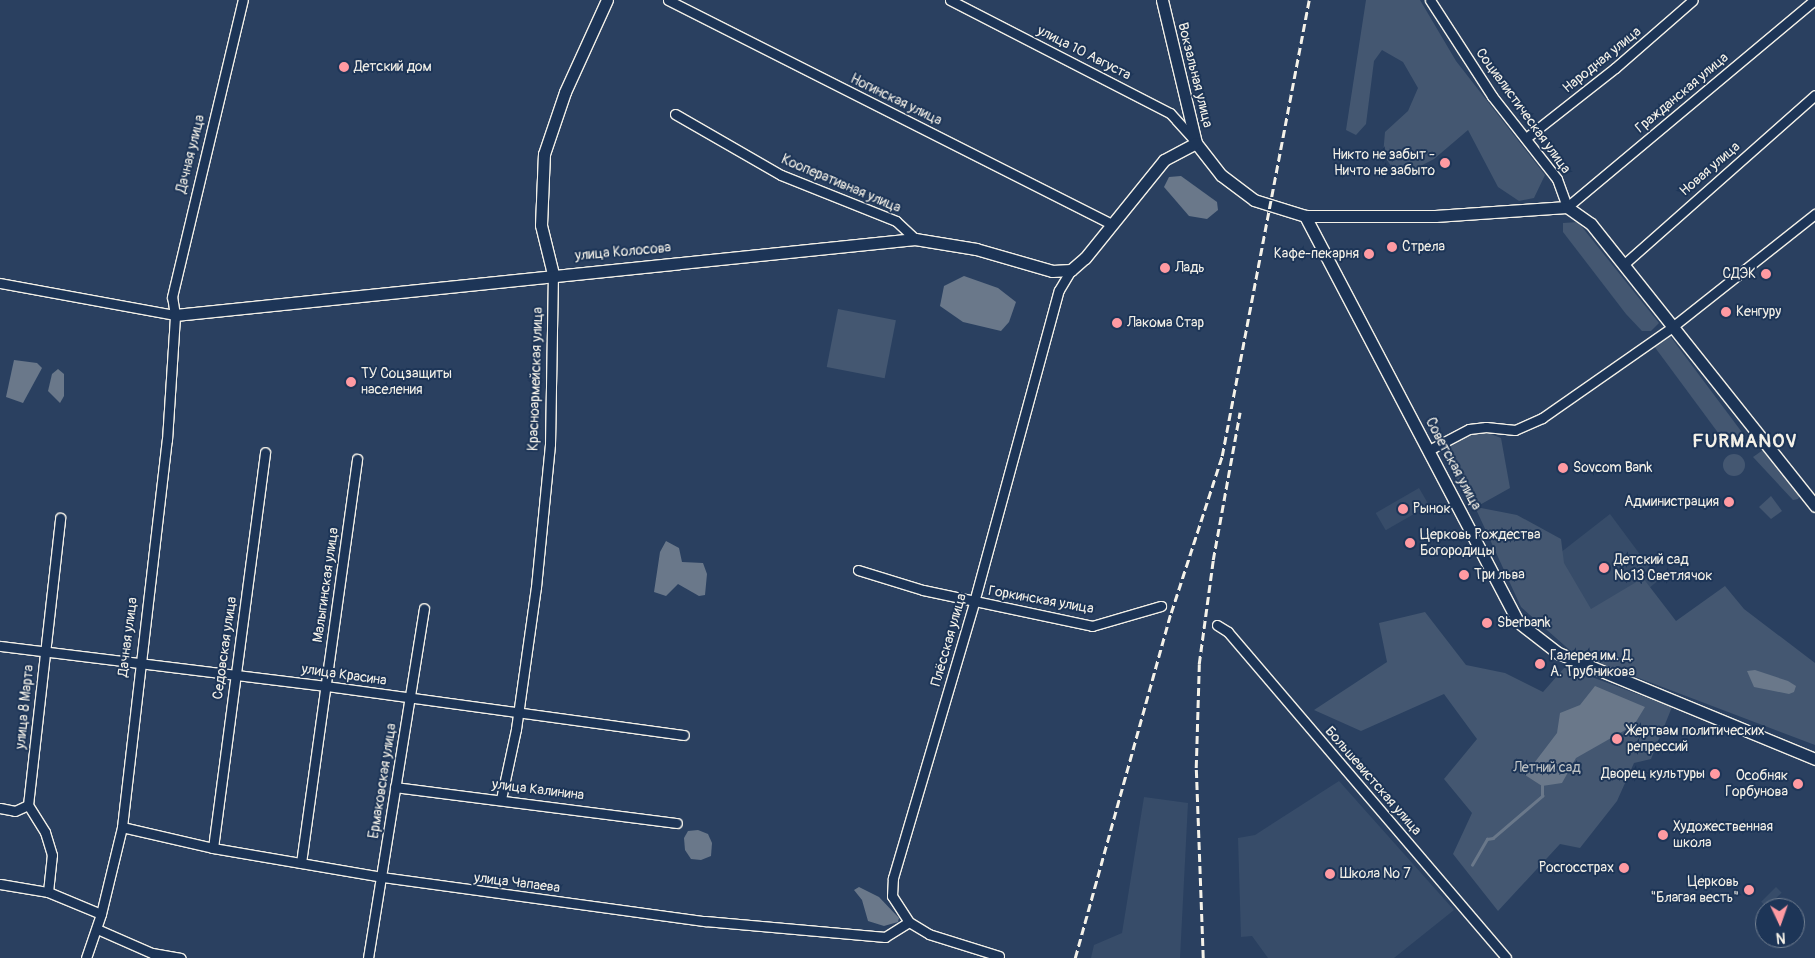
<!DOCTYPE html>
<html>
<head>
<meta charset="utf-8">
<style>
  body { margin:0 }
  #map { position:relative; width:1815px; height:958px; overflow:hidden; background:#2a4060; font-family:Pangolin,sans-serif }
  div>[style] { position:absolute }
  .built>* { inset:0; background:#374c69; transform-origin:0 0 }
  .green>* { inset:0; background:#445771; transform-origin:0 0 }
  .round { border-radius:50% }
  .water>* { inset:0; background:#6a788a }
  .stream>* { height:2.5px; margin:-1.25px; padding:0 1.25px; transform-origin:1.25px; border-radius:1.25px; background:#6a788a }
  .roads { filter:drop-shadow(1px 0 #f4f1e8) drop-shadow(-1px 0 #f4f1e8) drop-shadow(0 1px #f4f1e8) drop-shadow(0 -1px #f4f1e8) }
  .minor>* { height:9px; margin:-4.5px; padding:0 4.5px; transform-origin:4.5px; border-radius:4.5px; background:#1d3557 }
  .major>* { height:11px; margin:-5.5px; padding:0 5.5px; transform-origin:5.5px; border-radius:5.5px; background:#1d3557 }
  .rail>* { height:2.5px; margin-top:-1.25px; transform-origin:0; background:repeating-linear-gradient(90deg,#f4f1e8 0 8px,transparent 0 12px) }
  .dots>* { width:14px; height:14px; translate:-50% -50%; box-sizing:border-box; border:2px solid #1d3557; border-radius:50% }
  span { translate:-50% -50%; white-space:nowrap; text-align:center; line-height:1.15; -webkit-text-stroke:4px #1d3557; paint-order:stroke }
  .street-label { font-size:14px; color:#f4f1e8 }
  .poi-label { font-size:14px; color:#f4f1e8 }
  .left { translate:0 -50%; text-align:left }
  .right { translate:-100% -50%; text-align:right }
  .park-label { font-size:14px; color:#bfc3c4 }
  .district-label { font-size:19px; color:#f4f1e8; font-weight:700; letter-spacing:1px }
  .north { position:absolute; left:1755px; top:898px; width:50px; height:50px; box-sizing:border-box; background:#1d3557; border:1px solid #738091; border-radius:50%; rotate:177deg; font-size:14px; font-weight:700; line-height:20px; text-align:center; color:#f4f1e8 }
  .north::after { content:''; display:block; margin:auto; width:18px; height:22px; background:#ff9aa2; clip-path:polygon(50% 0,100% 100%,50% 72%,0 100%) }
</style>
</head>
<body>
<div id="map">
  <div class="built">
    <div style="left:1419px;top:488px;width:20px;height:50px;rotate:60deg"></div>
    <div style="clip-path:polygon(1610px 514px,1659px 580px,1608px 621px,1592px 611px,1551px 560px)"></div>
    <div style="clip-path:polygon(1339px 781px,1454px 910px,1394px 958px,1268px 958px,1252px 936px,1241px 937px,1238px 838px,1255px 835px)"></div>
    <div style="clip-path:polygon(1144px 797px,1188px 803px,1180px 958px,1091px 958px,1094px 945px,1122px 933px)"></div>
    <div style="left:1776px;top:887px;width:8px;height:21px;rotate:45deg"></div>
  </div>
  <div class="green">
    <div style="clip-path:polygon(1366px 0,1420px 0,1456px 61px,1545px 175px,1534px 198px,1519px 201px,1498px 187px,1468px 130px,1434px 159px,1407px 173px,1392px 167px,1383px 155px,1385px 132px,1408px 111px,1418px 88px,1403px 62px,1382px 50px,1374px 61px,1366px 124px,1356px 135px,1346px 130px)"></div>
    <div style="clip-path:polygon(1578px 222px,1659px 323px,1651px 331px,1642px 331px,1626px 314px,1563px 232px,1563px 223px)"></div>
    <div style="left:838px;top:309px;width:59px;height:59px;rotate:11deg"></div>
    <div style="clip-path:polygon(1667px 332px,1744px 435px,1733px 442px,1719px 434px,1651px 342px)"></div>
    <div style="clip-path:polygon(1483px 431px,1501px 438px,1510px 488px,1476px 507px,1517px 515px,1561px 539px,1564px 563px,1591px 609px,1643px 578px,1676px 621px,1725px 586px,1744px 609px,1815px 663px,1815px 745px,1573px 653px,1521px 607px,1475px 507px,1471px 509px,1441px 448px,1465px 435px)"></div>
    <div style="clip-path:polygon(1763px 450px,1801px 494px,1798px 499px,1793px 500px,1753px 457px)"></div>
    <div class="round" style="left:1723px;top:454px;width:22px;height:22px"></div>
    <div style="clip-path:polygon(1771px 496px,1782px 511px,1771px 519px,1759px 507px)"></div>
    <div style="clip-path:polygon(1425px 612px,1466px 665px,1505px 673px,1543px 692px,1565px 667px,1672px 707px,1651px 759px,1634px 763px,1617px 801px,1580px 848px,1560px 844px,1498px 911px,1453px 854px,1472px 813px,1444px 779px,1477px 739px,1444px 694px,1361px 731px,1314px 710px,1387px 662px,1379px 623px)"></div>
  </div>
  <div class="water">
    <div style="clip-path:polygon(1181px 176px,1217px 202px,1218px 210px,1207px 219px,1189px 216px,1164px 187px,1169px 177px)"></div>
    <div style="clip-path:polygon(964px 276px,998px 288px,1016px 302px,1009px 322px,1001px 331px,963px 322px,940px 306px,944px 286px)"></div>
    <div style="clip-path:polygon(14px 360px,37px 363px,42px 368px,23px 403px,6px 397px)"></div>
    <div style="clip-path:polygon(58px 369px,64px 374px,64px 396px,60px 403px,48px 391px,52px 374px)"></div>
    <div style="clip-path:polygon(666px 541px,679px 548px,682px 562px,703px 563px,707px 574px,705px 595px,699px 596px,678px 584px,666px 596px,654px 592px,660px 552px)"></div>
    <div style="clip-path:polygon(1755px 670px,1788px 681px,1796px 686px,1794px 692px,1789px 694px,1754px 687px,1747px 671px)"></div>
    <div style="clip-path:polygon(1595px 686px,1645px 707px,1634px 725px,1576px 758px,1562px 783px,1542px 786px,1525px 775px,1557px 733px,1560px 713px,1580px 705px)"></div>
    <div style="clip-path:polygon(698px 830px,708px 834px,712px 843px,711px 856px,701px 860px,691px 859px,685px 850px,684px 838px,688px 831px)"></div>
    <div style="clip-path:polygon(859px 887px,879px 897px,899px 918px,898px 922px,884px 926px,868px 921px,862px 900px,854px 890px)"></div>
  </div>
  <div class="stream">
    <div style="left:1472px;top:865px;width:30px;rotate:-60deg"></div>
    <div style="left:1487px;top:839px;width:6px;rotate:-9deg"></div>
    <div style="left:1493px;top:838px;width:65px;rotate:-40.6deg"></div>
    <div style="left:1542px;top:796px;width:10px;rotate:-90deg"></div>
  </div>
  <div class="roads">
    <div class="minor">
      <div style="left:668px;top:0;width:496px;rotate:26.8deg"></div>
      <div style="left:950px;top:0;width:247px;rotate:27.2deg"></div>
      <div style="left:1170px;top:113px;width:38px;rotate:48deg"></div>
      <div style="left:1430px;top:0;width:114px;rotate:57.1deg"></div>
      <div style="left:1492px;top:96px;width:105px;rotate:51.9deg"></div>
      <div style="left:1557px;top:179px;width:30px;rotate:70deg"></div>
      <div style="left:1567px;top:207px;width:323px;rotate:-39.9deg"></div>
      <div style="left:675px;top:114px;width:122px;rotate:29.9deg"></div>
      <div style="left:781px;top:175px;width:124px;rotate:21.8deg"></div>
      <div style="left:896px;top:221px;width:26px;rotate:43deg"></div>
      <div style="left:1526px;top:138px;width:113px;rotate:-38.2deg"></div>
      <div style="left:1615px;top:68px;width:103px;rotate:-41.1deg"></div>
      <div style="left:1623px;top:265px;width:256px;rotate:-41.5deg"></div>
      <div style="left:0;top:283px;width:178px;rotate:10.4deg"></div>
      <div style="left:1429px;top:450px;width:45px;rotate:-27.7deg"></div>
      <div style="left:1469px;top:429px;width:17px;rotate:-7deg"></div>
      <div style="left:1486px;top:427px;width:29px;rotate:6deg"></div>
      <div style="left:1515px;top:430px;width:30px;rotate:-24deg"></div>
      <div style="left:1542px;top:418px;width:157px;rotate:-34.9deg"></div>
      <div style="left:1671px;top:328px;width:184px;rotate:-38.4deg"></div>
      <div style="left:858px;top:570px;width:68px;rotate:17.1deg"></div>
      <div style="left:923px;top:590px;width:173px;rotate:12deg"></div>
      <div style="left:1092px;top:626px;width:72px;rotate:-16.2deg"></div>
      <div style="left:1217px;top:625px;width:13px;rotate:32deg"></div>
      <div style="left:1228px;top:632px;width:428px;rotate:49.5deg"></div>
      <div style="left:0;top:646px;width:328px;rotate:7deg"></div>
      <div style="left:326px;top:686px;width:361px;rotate:7.8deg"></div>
      <div style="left:395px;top:787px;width:284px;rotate:7.3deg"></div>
      <div style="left:501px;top:799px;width:72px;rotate:-77.9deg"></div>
      <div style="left:516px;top:729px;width:143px;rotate:-82deg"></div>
      <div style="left:536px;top:587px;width:144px;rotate:-84.4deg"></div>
      <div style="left:550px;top:444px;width:170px;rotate:-89deg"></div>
      <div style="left:0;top:808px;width:15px;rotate:11deg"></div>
      <div style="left:15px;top:811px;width:14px;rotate:-25deg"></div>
      <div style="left:122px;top:827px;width:93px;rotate:13deg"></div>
      <div style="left:213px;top:848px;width:171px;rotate:9.7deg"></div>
      <div style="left:382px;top:877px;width:326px;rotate:7.8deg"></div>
      <div style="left:705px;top:921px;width:181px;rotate:5.1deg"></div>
      <div style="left:885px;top:937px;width:28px;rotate:-32deg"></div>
      <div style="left:213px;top:848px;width:399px;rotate:-82.5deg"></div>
      <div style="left:301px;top:863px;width:408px;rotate:-82.1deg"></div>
      <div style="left:0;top:884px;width:49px;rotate:9.5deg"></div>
      <div style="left:48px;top:892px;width:57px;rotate:22.5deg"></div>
      <div style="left:48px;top:892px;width:37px;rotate:-84deg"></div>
      <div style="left:52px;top:855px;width:24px;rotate:-107deg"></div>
      <div style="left:45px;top:832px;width:32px;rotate:-122deg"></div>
      <div style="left:28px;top:805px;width:289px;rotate:-83.6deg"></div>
      <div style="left:97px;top:929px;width:60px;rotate:23.6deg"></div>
      <div style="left:152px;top:953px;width:29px;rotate:10deg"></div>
      <div style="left:999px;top:956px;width:73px;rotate:-162.6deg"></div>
      <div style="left:929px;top:934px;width:23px;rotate:-149deg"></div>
      <div style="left:909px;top:922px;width:31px;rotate:-123deg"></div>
      <div style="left:892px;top:896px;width:18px;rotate:-87deg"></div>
      <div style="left:893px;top:878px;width:288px;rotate:-73.6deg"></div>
      <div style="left:974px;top:602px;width:323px;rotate:-74.8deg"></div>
      <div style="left:1059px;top:290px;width:23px;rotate:-59deg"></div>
      <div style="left:86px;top:958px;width:46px;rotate:-71.2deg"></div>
      <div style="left:101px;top:914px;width:89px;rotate:-76.4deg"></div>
      <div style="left:122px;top:827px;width:390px;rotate:-83.4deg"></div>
      <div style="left:167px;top:440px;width:125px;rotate:-86.3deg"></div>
      <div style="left:175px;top:315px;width:18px;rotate:-99deg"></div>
      <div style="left:172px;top:297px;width:305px;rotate:-76.6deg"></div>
      <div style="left:368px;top:958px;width:354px;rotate:-80.9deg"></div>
    </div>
    <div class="major">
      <div style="left:1162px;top:0;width:147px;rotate:76.6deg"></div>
      <div style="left:1196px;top:143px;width:41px;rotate:52deg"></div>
      <div style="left:1221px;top:175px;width:41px;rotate:37.1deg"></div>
      <div style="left:1254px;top:200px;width:53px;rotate:17.4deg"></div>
      <div style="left:1305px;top:216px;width:130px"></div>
      <div style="left:1435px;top:216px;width:132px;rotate:-3.9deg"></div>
      <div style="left:1567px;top:207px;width:29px;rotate:35deg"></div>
      <div style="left:1591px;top:224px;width:360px;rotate:51.5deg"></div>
      <div style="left:1305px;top:216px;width:458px;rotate:62.3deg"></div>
      <div style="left:1518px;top:622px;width:51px;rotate:37.8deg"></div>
      <div style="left:1558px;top:653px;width:278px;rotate:22.4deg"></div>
      <div style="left:553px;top:274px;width:50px;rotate:-103.8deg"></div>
      <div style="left:541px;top:225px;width:71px;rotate:-87.6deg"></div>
      <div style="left:544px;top:154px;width:65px;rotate:-71.3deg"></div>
      <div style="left:565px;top:92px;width:101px;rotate:-65.5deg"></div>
      <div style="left:175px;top:315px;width:744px;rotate:-5.86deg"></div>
      <div style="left:915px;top:239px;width:62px;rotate:9.3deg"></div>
      <div style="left:976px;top:249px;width:79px;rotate:16.1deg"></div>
      <div style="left:1052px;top:271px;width:19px;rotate:-3deg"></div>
      <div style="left:1071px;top:270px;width:18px;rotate:-41deg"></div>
      <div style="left:1085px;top:258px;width:126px;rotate:-51.1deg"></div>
      <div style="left:1164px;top:160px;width:36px;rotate:-28deg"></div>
    </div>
  </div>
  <div class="rail">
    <div style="left:1075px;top:958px;width:358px;rotate:-74.5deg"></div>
    <div style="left:1171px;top:613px;width:165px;rotate:-72deg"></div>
    <div style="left:1222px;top:456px;width:464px;rotate:-79.2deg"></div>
    <div style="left:1203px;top:958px;width:190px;rotate:-92.1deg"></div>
    <div style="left:1196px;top:768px;width:104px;rotate:-88.3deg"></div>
    <div style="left:1199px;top:664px;width:105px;rotate:-82.3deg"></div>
    <div style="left:1213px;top:560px;width:150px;rotate:-79.7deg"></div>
  </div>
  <div class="dots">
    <div style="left:344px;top:67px;background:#ff9aa2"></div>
    <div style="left:1445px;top:163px;background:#ff9aa2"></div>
    <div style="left:1392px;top:247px;background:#ff9aa2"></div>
    <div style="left:1369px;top:254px;background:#ff9aa2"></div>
    <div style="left:1165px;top:268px;background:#ff9aa2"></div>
    <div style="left:1766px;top:274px;background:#ff9aa2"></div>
    <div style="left:1726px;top:312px;background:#ff9aa2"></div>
    <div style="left:1117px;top:323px;background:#ff9aa2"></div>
    <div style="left:351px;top:382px;background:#ff9aa2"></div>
    <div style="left:1563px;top:468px;background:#ff9aa2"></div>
    <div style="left:1729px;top:502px;background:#ff9aa2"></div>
    <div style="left:1403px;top:509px;background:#ff9aa2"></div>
    <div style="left:1410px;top:543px;background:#ff9aa2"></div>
    <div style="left:1604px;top:568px;background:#ff9aa2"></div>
    <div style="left:1464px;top:575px;background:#ff9aa2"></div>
    <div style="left:1487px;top:623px;background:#ff9aa2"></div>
    <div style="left:1540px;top:664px;background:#ff9aa2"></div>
    <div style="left:1617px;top:739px;background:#ff9aa2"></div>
    <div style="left:1715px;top:774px;background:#ff9aa2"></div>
    <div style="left:1798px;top:784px;background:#ff9aa2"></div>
    <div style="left:1663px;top:835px;background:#ff9aa2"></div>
    <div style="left:1624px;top:868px;background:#ff9aa2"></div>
    <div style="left:1330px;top:874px;background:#ff9aa2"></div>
    <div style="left:1749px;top:890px;background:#ff9aa2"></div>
  </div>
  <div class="street-label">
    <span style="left:1084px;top:53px;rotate:27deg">улица 10 Августа</span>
    <span style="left:1602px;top:60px;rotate:-39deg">Народная улица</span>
    <span style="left:1195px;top:75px;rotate:76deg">Вокзальная улица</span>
    <span style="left:1682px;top:93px;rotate:-40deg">Гражданская улица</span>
    <span style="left:896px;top:100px;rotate:26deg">Ногинская улица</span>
    <span style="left:1523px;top:111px;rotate:54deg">Социалистическая улица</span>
    <span style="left:191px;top:154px;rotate:-76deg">Дачная улица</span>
    <span style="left:1710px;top:169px;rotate:-41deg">Новая улица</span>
    <span style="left:841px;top:184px;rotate:23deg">Кооперативная улица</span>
    <span style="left:623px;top:252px;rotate:-5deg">улица Колосова</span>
    <span style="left:536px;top:379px;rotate:-88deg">Красноармейская улица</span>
    <span style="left:1453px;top:464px;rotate:62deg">Советская улица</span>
    <span style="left:326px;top:585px;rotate:-82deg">Малыгинская улица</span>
    <span style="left:1041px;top:600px;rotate:10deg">Горкинская улица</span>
    <span style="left:128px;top:637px;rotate:-83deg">Дачная улица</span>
    <span style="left:949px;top:640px;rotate:-74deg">Плёсская улица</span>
    <span style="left:225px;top:648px;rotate:-82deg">Седовская улица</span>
    <span style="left:344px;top:675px;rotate:8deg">улица Красина</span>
    <span style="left:25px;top:707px;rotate:-84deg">улица 8 Марта</span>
    <span style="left:383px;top:781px;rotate:-81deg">Ермаковская улица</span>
    <span style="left:1373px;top:781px;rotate:49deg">Большевистская улица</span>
    <span style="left:538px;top:790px;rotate:7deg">улица Калинина</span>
    <span style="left:517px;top:883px;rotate:7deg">улица Чапаева</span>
  </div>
  <div class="poi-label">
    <span class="left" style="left:354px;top:67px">Детский дом</span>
    <span class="right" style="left:1435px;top:163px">Никто не забыт -<br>Ничто не забыто</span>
    <span class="left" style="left:1402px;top:247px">Стрела</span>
    <span class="right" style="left:1359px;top:254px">Кафе-пекарня</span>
    <span class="left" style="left:1175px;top:268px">Ладь</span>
    <span class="right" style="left:1756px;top:274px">СДЭК</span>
    <span class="left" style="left:1736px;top:312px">Кенгуру</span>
    <span class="left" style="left:1127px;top:323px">Лакома Стар</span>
    <span class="left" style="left:361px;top:382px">ТУ Соцзащиты<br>населения</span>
    <span class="left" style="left:1573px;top:468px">Sovcom Bank</span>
    <span class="right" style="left:1719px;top:502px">Администрация</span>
    <span class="left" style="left:1413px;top:509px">Рынок</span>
    <span class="left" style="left:1420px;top:543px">Церковь Рождества<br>Богородицы</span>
    <span class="left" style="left:1614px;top:568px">Детский сад<br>№13 Светлячок</span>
    <span class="left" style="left:1474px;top:575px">Три льва</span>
    <span class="left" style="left:1497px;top:623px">Sberbank</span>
    <span class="left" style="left:1550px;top:664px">Галерея им. Д.<br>А. Трубникова</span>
    <span class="left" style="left:1627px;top:739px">Жертвам политических<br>репрессий</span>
    <span class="right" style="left:1705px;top:774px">Дворец культуры</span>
    <span class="right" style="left:1788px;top:784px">Особняк<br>Горбунова</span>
    <span class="left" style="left:1673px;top:835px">Художественная<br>школа</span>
    <span class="right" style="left:1614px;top:868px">Росгосстрах</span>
    <span class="left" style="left:1340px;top:874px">Школа № 7</span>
    <span class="right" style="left:1739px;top:890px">Церковь<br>"Благая весть"</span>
  </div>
  <div class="park-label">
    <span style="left:1547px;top:768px">Летний сад</span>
  </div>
  <div class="district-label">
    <span style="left:1745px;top:442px">FURMANOV</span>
  </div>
  <div class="north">N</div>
</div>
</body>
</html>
